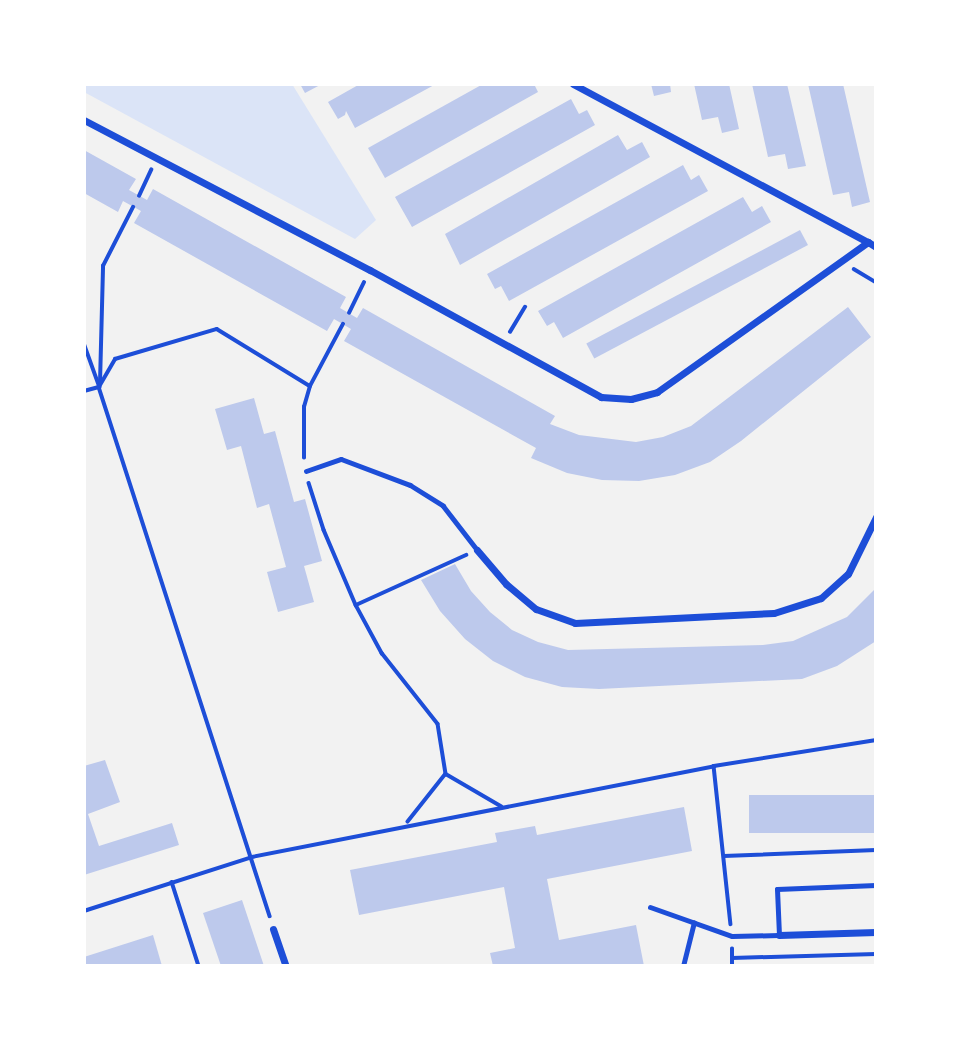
<!DOCTYPE html>
<html>
<head>
<meta charset="utf-8">
<style>
  body { margin:0 }
  #map { position:relative; width:960px; height:1050px; overflow:hidden; background:#f2f2f2; font-family:Figtree,sans-serif }
  div>[style] { position:absolute }
  .green>* { inset:0; background:#dbe4f7 }
  .building>* { inset:0; background:#bdc9ec; transform-origin:0 0 }
  .path>* { height:3.5px; margin:-1.75px; padding:0 1.75px; transform-origin:1.75px; border-radius:1.75px; background:#1d4ed8 }
  .service>* { height:5px; margin:-2.5px; padding:0 2.5px; transform-origin:2.5px; border-radius:2.5px; background:#1d4ed8 }
  .minor>* { height:7px; margin:-3.5px; padding:0 3.5px; transform-origin:3.5px; border-radius:3.5px; background:#1d4ed8 }
  span { translate:-50% -50%; white-space:nowrap; text-align:center; line-height:1.15; -webkit-text-stroke:7px #fff; paint-order:stroke }
  .frame { position:absolute; inset:0; border:86px solid #fff; pointer-events:none }
</style>
</head>
<body>
<div id="map">
  <div class="green">
    <div style="clip-path:polygon(84px 84px,292px 84px,376px 220px,355px 239px,84px 92px)"></div>
  </div>
  <div class="building">
    <div style="clip-path:polygon(300px 84px,322px 84px,305px 93px)"></div>
    <div style="clip-path:polygon(360px 84px,436px 84px,355px 128px,346px 111px,345px 115px,338px 119px,328px 102px)"></div>
    <div style="clip-path:polygon(483px 84px,534px 84px,538px 92px,385px 178px,368px 148px)"></div>
    <div style="clip-path:polygon(651px 84px,670px 84px,671px 92px,654px 96px)"></div>
    <div style="clip-path:polygon(694px 84px,729px 84px,739px 129px,722px 133px,718px 117px,702px 120px)"></div>
    <div style="clip-path:polygon(752px 84px,787px 84px,806px 166px,788px 169px,785px 154px,768px 157px)"></div>
    <div style="clip-path:polygon(808px 84px,843px 84px,870px 202px,852px 207px,849px 192px,833px 195px)"></div>
    <div style="clip-path:polygon(571px 99px,579px 114px,587px 110px,595px 125px,412px 227px,395px 197px)"></div>
    <div style="clip-path:polygon(618px 135px,627px 150px,642px 142px,650px 157px,460px 265px,445px 234px)"></div>
    <div style="clip-path:polygon(84px 150px,136px 179px,129px 190px,147px 200px,153px 189px,346px 297px,340px 308px,357px 318px,363px 308px,555px 416px,550px 424px,579px 435px,636px 442px,663px 437px,691px 426px,848px 307px,871px 337px,741px 441px,710px 462px,675px 475px,639px 481px,602px 480px,567px 473px,531px 458px,536px 448px,344px 341px,351px 329px,334px 319px,327px 331px,134px 223px,141px 211px,123px 201px,118px 212px,84px 193px)"></div>
    <div style="clip-path:polygon(683px 165px,691px 180px,699px 175px,708px 191px,509px 301px,501px 286px,495px 289px,487px 274px)"></div>
    <div style="clip-path:polygon(743px 197px,752px 212px,762px 206px,771px 222px,563px 338px,554px 322px,547px 326px,538px 311px)"></div>
    <div style="left:800px;top:230px;width:17px;height:242px;rotate:62deg"></div>
    <div style="clip-path:polygon(254px 398px,264px 434px,275px 431px,294px 502px,305px 499px,322px 561px,304px 566px,314px 602px,278px 612px,267px 572px,286px 567px,269px 504px,257px 508px,241px 446px,227px 450px,215px 409px)"></div>
    <div style="clip-path:polygon(455px 564px,471px 591px,490px 612px,512px 630px,538px 642px,568px 650px,763px 645px,793px 641px,847px 617px,876px 588px,876px 641px,837px 666px,802px 679px,599px 689px,562px 687px,525px 677px,493px 661px,465px 639px,440px 611px,421px 580px)"></div>
    <div style="clip-path:polygon(105px 760px,120px 802px,88px 814px,99px 846px,172px 823px,179px 845px,84px 875px,84px 766px)"></div>
    <div style="left:876px;top:795px;width:38px;height:127px;rotate:90deg"></div>
    <div style="clip-path:polygon(684px 807px,692px 851px,547px 879px,559px 940px,636px 925px,644px 966px,493px 966px,490px 953px,515px 948px,504px 887px,359px 915px,350px 870px,497px 842px,495px 833px,535px 826px,537px 835px)"></div>
    <div style="clip-path:polygon(242px 900px,264px 966px,221px 966px,203px 913px)"></div>
    <div style="clip-path:polygon(153px 935px,162px 966px,84px 966px,84px 957px)"></div>
  </div>
  <div class="path">
    <div style="left:139px;top:196px;width:29px;rotate:-65deg"></div>
    <div style="left:854px;top:269px;width:26px;rotate:31deg"></div>
    <div style="left:349px;top:313px;width:34px;rotate:-64deg"></div>
    <div style="left:510px;top:332px;width:29px;rotate:-59deg"></div>
    <div style="left:84px;top:343px;width:45px;rotate:70.3deg"></div>
    <div style="left:100px;top:383px;width:117px;rotate:-88.5deg"></div>
    <div style="left:103px;top:266px;width:66px;rotate:-63deg"></div>
    <div style="left:99px;top:387px;width:32px;rotate:-60deg"></div>
    <div style="left:115px;top:359px;width:106px;rotate:-16.4deg"></div>
    <div style="left:217px;top:329px;width:109px;rotate:31.5deg"></div>
    <div style="left:84px;top:391px;width:16px;rotate:-15deg"></div>
    <div style="left:99px;top:387px;width:556px;rotate:72.09deg"></div>
    <div style="left:304px;top:458px;width:51px;rotate:-90deg"></div>
    <div style="left:304px;top:407px;width:22px;rotate:-74deg"></div>
    <div style="left:310px;top:386px;width:70px;rotate:-62deg"></div>
    <div style="left:309px;top:483px;width:49px;rotate:72.3deg"></div>
    <div style="left:324px;top:530px;width:82px;rotate:66.9deg"></div>
    <div style="left:356px;top:605px;width:55px;rotate:61.6deg"></div>
    <div style="left:382px;top:653px;width:90px;rotate:51.7deg"></div>
    <div style="left:438px;top:724px;width:51px;rotate:80.9deg"></div>
    <div style="left:446px;top:774px;width:61px;rotate:128.4deg"></div>
    <div style="left:356px;top:605px;width:121px;rotate:-24.4deg"></div>
    <div style="left:714px;top:766px;width:159px;rotate:83.9deg"></div>
    <div style="left:446px;top:774px;width:64px;rotate:30.2deg"></div>
    <div style="left:724px;top:856px;width:152px;rotate:-2.3deg"></div>
    <div style="left:172px;top:882px;width:88px;rotate:72.2deg"></div>
    <div style="left:84px;top:911px;width:176px;rotate:-17.8deg"></div>
    <div style="left:252px;top:857px;width:471px;rotate:-11.1deg"></div>
    <div style="left:714px;top:766px;width:164px;rotate:-9.1deg"></div>
    <div style="left:732px;top:958px;width:144px;rotate:-1.6deg"></div>
    <div style="left:732px;top:966px;width:17px;rotate:-90deg"></div>
  </div>
  <div class="service">
    <div style="left:306px;top:471px;width:37px;rotate:-19deg"></div>
    <div style="left:341px;top:459px;width:74px;rotate:20.6deg"></div>
    <div style="left:410px;top:485px;width:39px;rotate:32deg"></div>
    <div style="left:443px;top:506px;width:56px;rotate:52.3deg"></div>
    <div style="left:650px;top:907px;width:87px;rotate:19.5deg"></div>
    <div style="left:732px;top:936px;width:47px;rotate:-1.2deg"></div>
    <div style="left:779px;top:935px;width:46px;rotate:-92.5deg"></div>
    <div style="left:777px;top:889px;width:99px;rotate:-2.3deg"></div>
    <div style="left:683px;top:966px;width:45px;rotate:-76deg"></div>
  </div>
  <div class="minor">
    <div style="left:573px;top:84px;width:335px;rotate:28.2deg"></div>
    <div style="left:84px;top:120px;width:323px;rotate:27.7deg"></div>
    <div style="left:370px;top:270px;width:264px;rotate:28.8deg"></div>
    <div style="left:601px;top:397px;width:30px;rotate:4deg"></div>
    <div style="left:631px;top:399px;width:27px;rotate:-15deg"></div>
    <div style="left:657px;top:392px;width:259px;rotate:-35.4deg"></div>
    <div style="left:868px;top:242px;width:9px;rotate:32deg"></div>
    <div style="left:477px;top:550px;width:45px;rotate:49.5deg"></div>
    <div style="left:506px;top:584px;width:39px;rotate:40deg"></div>
    <div style="left:536px;top:609px;width:41px;rotate:19.7deg"></div>
    <div style="left:575px;top:623px;width:199px;rotate:-2.9deg"></div>
    <div style="left:774px;top:613px;width:49px;rotate:-17.7deg"></div>
    <div style="left:821px;top:598px;width:36px;rotate:-42deg"></div>
    <div style="left:848px;top:574px;width:64px;rotate:-63.8deg"></div>
    <div style="left:273px;top:929px;width:39px;rotate:71deg"></div>
    <div style="left:779px;top:935px;width:97px;rotate:-1.8deg"></div>
  </div>
  <div class="frame"></div>
</div>
</body>
</html>
